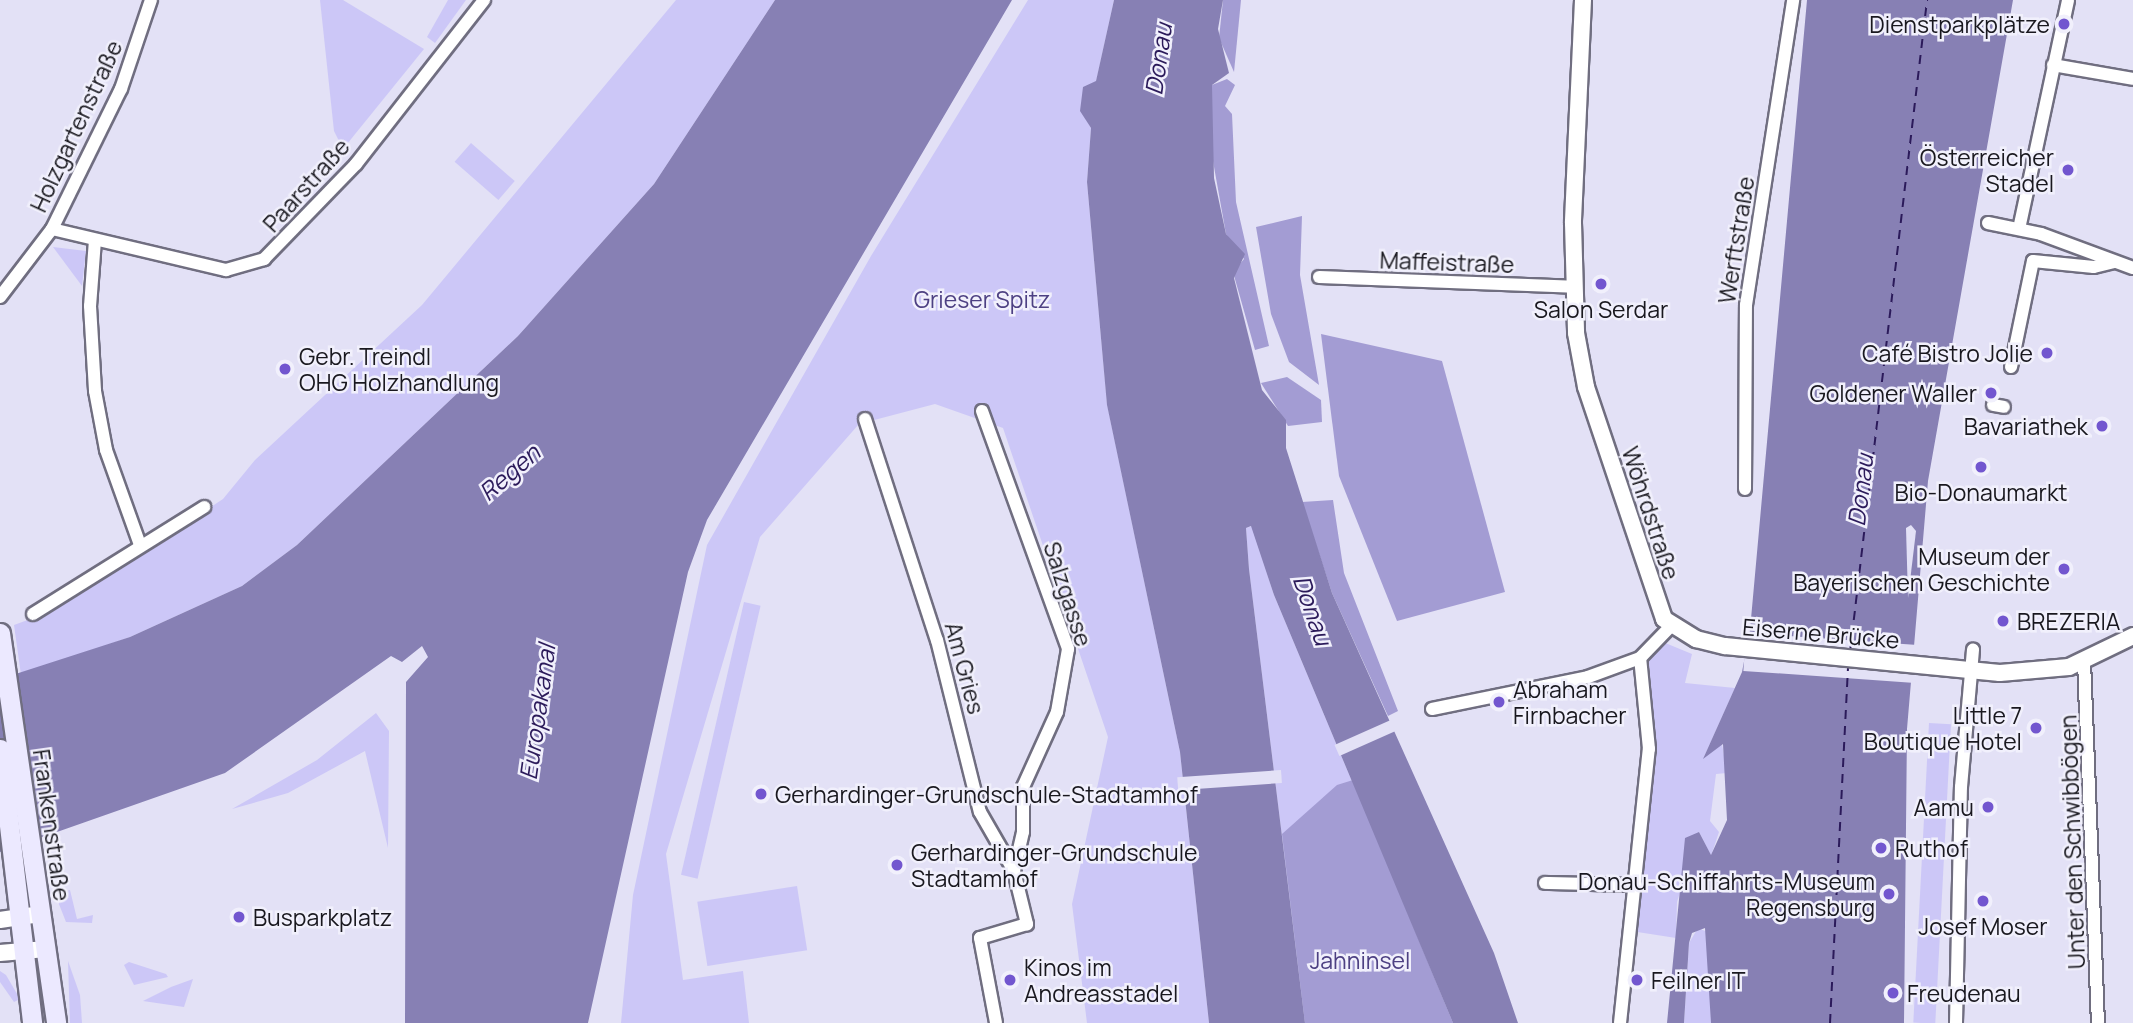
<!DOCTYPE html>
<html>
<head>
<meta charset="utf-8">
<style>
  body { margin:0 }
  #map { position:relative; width:2133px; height:1023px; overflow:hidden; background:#e3e1f6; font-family:Manrope,sans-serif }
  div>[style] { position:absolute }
  .green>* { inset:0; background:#ccc7f7; transform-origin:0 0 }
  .forest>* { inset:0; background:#a39cd3 }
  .water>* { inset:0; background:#8780b4 }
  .pier>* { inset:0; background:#e3e1f6; transform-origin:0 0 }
  .ferry>* { height:2px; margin-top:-1px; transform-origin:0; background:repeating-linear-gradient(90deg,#2b1a5a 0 9px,transparent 0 16px) }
  .roads { filter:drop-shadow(2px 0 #706e80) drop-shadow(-2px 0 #706e80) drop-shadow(0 2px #706e80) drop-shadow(0 -2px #706e80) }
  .minor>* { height:12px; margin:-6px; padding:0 6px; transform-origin:6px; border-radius:6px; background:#fff }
  .tertiary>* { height:16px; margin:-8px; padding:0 8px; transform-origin:8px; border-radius:8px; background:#fff }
  .secondary>* { height:19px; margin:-9.5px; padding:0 9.5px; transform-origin:9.5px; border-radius:9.5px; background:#ece9ff }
  .dots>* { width:19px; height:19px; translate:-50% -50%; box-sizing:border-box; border:4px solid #f1f0fc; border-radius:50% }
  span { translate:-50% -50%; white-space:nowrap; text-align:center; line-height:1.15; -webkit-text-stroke:5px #f1f0fc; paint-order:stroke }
  .poi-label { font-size:23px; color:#19181f }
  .right { translate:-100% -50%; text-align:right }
  .left { translate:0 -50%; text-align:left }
  .street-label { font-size:23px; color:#19181f }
  .park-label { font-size:23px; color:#4d4083 }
  .water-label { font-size:24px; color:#2b1a5a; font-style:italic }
</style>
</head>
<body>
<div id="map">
  <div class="green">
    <div style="clip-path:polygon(320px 0,343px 0,424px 49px,343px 149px,334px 131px)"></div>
    <div style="clip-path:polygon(448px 0,466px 0,435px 43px,427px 37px)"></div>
    <div style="clip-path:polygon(676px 0,775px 0,654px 184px,518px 336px,297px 545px,242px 586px,130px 637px,21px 675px,14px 625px,55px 610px,223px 499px,255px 460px,422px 305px)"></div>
    <div style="clip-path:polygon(1028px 0,1114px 0,1096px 82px,1081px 111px,1091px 128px,1087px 182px,1107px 404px,1180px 752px,1209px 1023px,1087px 1023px,1072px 904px,1108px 737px,1003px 428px,935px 404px,859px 424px,760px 537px,666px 854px,683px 980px,743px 971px,749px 1023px,621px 1023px,633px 895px,707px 545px,871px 256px)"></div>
    <div style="left:471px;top:143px;width:58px;height:25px;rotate:41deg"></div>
    <div style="clip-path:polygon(53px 247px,86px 251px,82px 286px)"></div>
    <div style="clip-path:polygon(1252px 526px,1274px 595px,1453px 1023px,1305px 1023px,1249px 569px,1246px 528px)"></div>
    <div style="left:744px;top:602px;width:17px;height:280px;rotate:13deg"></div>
    <div style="clip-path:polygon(1658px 640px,1692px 654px,1685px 683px,1735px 688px,1704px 757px,1722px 744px,1727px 773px,1716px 774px,1710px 821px,1719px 832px,1711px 856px,1699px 832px,1677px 902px,1676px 938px,1631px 931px,1649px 749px,1640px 658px)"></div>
    <div style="clip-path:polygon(376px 713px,389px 731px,388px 848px,365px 751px,288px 793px,232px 809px,317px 760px)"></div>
    <div style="left:1929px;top:723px;width:22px;height:300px;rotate:3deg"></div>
    <div style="left:797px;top:886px;width:65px;height:101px;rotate:81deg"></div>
    <div style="clip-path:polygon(70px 890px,77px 919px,93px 915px,92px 923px,66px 922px,55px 894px)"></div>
    <div style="clip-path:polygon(1698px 928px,1710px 933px,1711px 1023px,1684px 1023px,1689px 943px)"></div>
    <div style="clip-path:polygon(68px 961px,80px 995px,82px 1023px,70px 1023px)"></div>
    <div style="clip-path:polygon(129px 962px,166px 974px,168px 977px,134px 985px,124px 965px)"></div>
    <div style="clip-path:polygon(0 971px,6px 975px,20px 999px,14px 1002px,0 982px)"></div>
    <div style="clip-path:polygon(193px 979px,184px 1007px,143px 1001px,171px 987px)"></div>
  </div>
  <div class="forest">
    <div style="clip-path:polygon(1223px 0,1241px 0,1234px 72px,1219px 38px)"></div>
    <div style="clip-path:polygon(1227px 79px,1235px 85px,1225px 106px,1232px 114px,1236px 202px,1269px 346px,1255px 350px,1233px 272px,1244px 259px,1226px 234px,1211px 150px,1212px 85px)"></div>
    <div style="clip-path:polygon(1302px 216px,1300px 275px,1319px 385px,1289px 362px,1271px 314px,1256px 227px)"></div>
    <div style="clip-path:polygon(1321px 334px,1442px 361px,1505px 592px,1397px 621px,1339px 476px)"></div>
    <div style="clip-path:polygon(1287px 377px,1321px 400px,1322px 422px,1288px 426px,1261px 383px)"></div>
    <div style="clip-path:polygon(1333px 500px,1344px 573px,1398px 711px,1388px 716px,1332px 593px,1302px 502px)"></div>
    <div style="clip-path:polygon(1353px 780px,1453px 1023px,1305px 1023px,1282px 834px,1337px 785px)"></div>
  </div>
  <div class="water">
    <div style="clip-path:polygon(775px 0,1012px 0,707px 520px,688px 572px,588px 1023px,405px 1023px,406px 682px,428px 657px,422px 646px,402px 662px,391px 656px,225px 773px,0 852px,0 679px,130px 637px,242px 586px,297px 545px,518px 336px,654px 184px)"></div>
    <div style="clip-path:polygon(1114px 0,1223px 0,1218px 29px,1229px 73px,1212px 85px,1214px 178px,1226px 234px,1245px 254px,1234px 278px,1262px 390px,1286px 420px,1286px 448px,1332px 593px,1494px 953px,1518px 1023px,1453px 1023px,1274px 595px,1251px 526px,1246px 528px,1249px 569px,1305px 1023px,1209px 1023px,1180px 752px,1107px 405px,1087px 182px,1091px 128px,1080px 111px,1083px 87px,1096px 81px)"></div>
    <div style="clip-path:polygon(1807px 0,2013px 0,1928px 481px,1907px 729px,1904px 1023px,1711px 1023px,1705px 928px,1692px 933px,1689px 943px,1684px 1023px,1667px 1023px,1685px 838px,1699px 832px,1711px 855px,1727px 820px,1723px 744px,1703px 759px,1742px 672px,1750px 630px)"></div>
  </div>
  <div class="pier">
    <div style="clip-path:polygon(1911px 525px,1916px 531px,1908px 598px,1906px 528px)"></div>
    <div style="left:1746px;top:633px;width:172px;height:38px;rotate:4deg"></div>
    <div style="left:1393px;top:719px;width:12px;height:64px;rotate:66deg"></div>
    <div style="left:1281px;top:770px;width:13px;height:104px;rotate:86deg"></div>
  </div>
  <div class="ferry">
    <div style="left:1850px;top:652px;width:657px;rotate:-83.26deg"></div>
    <div style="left:1830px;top:1023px;width:359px;rotate:-87.1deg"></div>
  </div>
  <div class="roads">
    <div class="minor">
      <div style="left:2053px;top:65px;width:81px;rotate:9.9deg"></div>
      <div style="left:1988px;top:223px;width:54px;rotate:11.7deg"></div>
      <div style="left:2041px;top:234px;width:98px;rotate:20.3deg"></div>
      <div style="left:52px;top:229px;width:179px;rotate:13.3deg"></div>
      <div style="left:226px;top:270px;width:40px;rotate:-16deg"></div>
      <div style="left:264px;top:259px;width:132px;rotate:-45.9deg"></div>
      <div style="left:356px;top:164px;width:208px;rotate:-52deg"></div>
      <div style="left:2019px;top:229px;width:234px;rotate:-77.9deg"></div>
      <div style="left:95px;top:240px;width:66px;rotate:94.3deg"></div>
      <div style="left:90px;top:306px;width:85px;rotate:86.6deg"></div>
      <div style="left:95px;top:391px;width:60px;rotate:79.4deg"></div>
      <div style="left:106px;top:450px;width:101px;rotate:70.3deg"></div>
      <div style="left:1319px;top:277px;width:255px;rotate:2.2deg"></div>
      <div style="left:0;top:297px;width:86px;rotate:-52.6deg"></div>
      <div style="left:52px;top:229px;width:156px;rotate:-63.8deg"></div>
      <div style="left:121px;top:89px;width:94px;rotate:-71.4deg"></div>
      <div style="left:2011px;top:367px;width:108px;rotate:-78.3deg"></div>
      <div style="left:2033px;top:261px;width:61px;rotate:5.6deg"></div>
      <div style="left:2094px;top:267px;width:21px;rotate:-14deg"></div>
      <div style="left:1993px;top:405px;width:11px;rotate:10deg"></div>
      <div style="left:982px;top:411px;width:253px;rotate:70.1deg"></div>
      <div style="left:1068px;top:649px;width:64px;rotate:99.9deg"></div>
      <div style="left:1057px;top:712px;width:82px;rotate:114.4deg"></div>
      <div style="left:1023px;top:787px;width:45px;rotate:90deg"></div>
      <div style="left:1023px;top:832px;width:40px;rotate:103deg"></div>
      <div style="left:865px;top:419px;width:232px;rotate:72deg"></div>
      <div style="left:937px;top:640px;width:177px;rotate:76deg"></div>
      <div style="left:980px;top:812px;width:68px;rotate:60deg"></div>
      <div style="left:1014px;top:871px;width:55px;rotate:76.2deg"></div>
      <div style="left:1027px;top:924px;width:49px;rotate:163.4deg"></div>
      <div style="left:980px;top:938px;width:86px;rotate:79.3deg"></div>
      <div style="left:1745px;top:489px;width:184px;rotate:-89.7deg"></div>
      <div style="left:1746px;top:305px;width:309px;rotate:-81.2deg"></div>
      <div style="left:33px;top:614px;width:202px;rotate:-32deg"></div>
      <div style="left:2084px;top:660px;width:363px;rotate:87.8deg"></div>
      <div style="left:1432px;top:709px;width:159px;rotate:-11.6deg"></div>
      <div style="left:1588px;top:677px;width:55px;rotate:-20.1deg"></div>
      <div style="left:1545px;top:883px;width:91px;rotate:1.3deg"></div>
      <div style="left:1620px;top:1023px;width:276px;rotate:-84deg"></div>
      <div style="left:1649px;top:749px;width:91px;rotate:-95.6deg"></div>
      <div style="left:1640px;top:658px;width:45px;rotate:-45.9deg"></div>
      <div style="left:1956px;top:1023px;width:236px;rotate:-88.8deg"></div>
      <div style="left:1961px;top:787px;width:138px;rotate:-85deg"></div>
    </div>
    <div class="tertiary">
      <div style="left:1583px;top:0;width:223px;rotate:92.6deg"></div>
      <div style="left:1573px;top:223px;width:110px;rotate:88.4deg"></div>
      <div style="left:1576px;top:333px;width:55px;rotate:79.5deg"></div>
      <div style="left:1586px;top:387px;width:245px;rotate:71.4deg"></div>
      <div style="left:1664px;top:619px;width:38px;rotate:32deg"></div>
      <div style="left:1696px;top:639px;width:30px;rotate:14deg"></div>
      <div style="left:1725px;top:646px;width:276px;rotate:5.6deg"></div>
      <div style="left:2000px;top:673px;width:69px;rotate:-5deg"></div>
      <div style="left:2069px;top:667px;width:71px;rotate:-25.8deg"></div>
      <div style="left:0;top:920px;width:40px;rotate:-8.5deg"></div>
      <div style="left:0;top:953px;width:46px;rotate:-5deg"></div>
    </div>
    <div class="secondary">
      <div style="left:0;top:633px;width:394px;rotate:81.8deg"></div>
      <div style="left:0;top:749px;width:276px;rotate:83.3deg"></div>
    </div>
  </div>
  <div class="dots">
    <div style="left:2064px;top:24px;background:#7256cf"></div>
    <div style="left:2068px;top:170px;background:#7256cf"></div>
    <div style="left:1601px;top:284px;background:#7256cf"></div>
    <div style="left:2047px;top:353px;background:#7256cf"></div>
    <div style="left:285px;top:369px;background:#7256cf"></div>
    <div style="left:1991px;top:393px;background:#7256cf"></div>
    <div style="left:2102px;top:426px;background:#7256cf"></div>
    <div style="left:1981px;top:467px;background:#7256cf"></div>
    <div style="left:2064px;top:569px;background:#7256cf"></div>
    <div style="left:2003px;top:621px;background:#7256cf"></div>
    <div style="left:1499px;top:702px;background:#7256cf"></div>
    <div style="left:2036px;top:728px;background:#7256cf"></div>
    <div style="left:761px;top:794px;background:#7256cf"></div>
    <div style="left:1988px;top:807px;background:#7256cf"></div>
    <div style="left:1881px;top:848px;background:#7256cf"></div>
    <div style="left:897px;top:865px;background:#7256cf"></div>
    <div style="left:1889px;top:894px;background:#7256cf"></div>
    <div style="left:1983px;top:901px;background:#7256cf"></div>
    <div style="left:239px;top:917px;background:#7256cf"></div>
    <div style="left:1010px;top:980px;background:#7256cf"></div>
    <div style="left:1637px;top:980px;background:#7256cf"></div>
    <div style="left:1893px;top:993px;background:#7256cf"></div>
  </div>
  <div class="poi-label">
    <span class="right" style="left:2050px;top:24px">Dienstparkplätze</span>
    <span class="right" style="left:2054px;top:170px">Österreicher<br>Stadel</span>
    <span style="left:1601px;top:309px">Salon Serdar</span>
    <span class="right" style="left:2033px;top:353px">Café Bistro Jolie</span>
    <span class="left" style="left:299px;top:369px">Gebr. Treindl<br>OHG Holzhandlung</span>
    <span class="right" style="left:1977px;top:393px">Goldener Waller</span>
    <span class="right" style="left:2088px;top:426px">Bavariathek</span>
    <span style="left:1981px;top:492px">Bio-Donaumarkt</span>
    <span class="right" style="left:2050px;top:569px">Museum der<br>Bayerischen Geschichte</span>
    <span class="left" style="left:2017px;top:621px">BREZERIA</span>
    <span class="left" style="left:1513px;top:702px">Abraham<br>Firnbacher</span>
    <span class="right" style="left:2022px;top:728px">Little 7<br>Boutique Hotel</span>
    <span class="left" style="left:775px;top:794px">Gerhardinger-Grundschule-Stadtamhof</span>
    <span class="right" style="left:1974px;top:807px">Aamu</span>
    <span class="left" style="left:1895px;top:848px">Ruthof</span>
    <span class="left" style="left:911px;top:865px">Gerhardinger-Grundschule<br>Stadtamhof</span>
    <span class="right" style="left:1875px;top:894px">Donau-Schiffahrts-Museum<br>Regensburg</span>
    <span class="left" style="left:253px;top:917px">Busparkplatz</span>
    <span style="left:1983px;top:926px">Josef Moser</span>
    <span class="left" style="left:1024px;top:980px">Kinos im<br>Andreasstadel</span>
    <span class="left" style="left:1651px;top:980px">Feilner IT</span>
    <span class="left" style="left:1907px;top:993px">Freudenau</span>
  </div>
  <div class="street-label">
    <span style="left:76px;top:126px;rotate:-65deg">Holzgartenstraße</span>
    <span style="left:306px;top:185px;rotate:-48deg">Paarstraße</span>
    <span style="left:1736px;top:240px;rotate:-81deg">Werftstraße</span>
    <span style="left:1447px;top:262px;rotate:2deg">Maffeistraße</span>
    <span style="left:1651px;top:513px;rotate:72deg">Wöhrdstraße</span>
    <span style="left:1068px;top:594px;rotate:72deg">Salzgasse</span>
    <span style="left:1821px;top:633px;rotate:5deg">Eiserne Brücke</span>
    <span style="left:965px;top:668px;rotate:75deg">Am Gries</span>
    <span style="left:52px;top:825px;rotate:82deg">Frankenstraße</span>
    <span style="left:2072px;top:842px;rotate:-92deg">Unter den Schwibbögen</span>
  </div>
  <div class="park-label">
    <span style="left:982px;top:299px">Grieser Spitz</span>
    <span style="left:1360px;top:960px">Jahninsel</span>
  </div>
  <div class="water-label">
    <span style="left:1158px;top:59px;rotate:-82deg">Donau</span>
    <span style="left:509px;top:472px;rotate:-41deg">Regen</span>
    <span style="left:1860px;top:490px;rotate:-83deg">Donau</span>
    <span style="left:1313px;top:610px;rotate:71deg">Donau</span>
    <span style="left:537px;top:712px;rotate:-82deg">Europakanal</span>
  </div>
</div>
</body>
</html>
